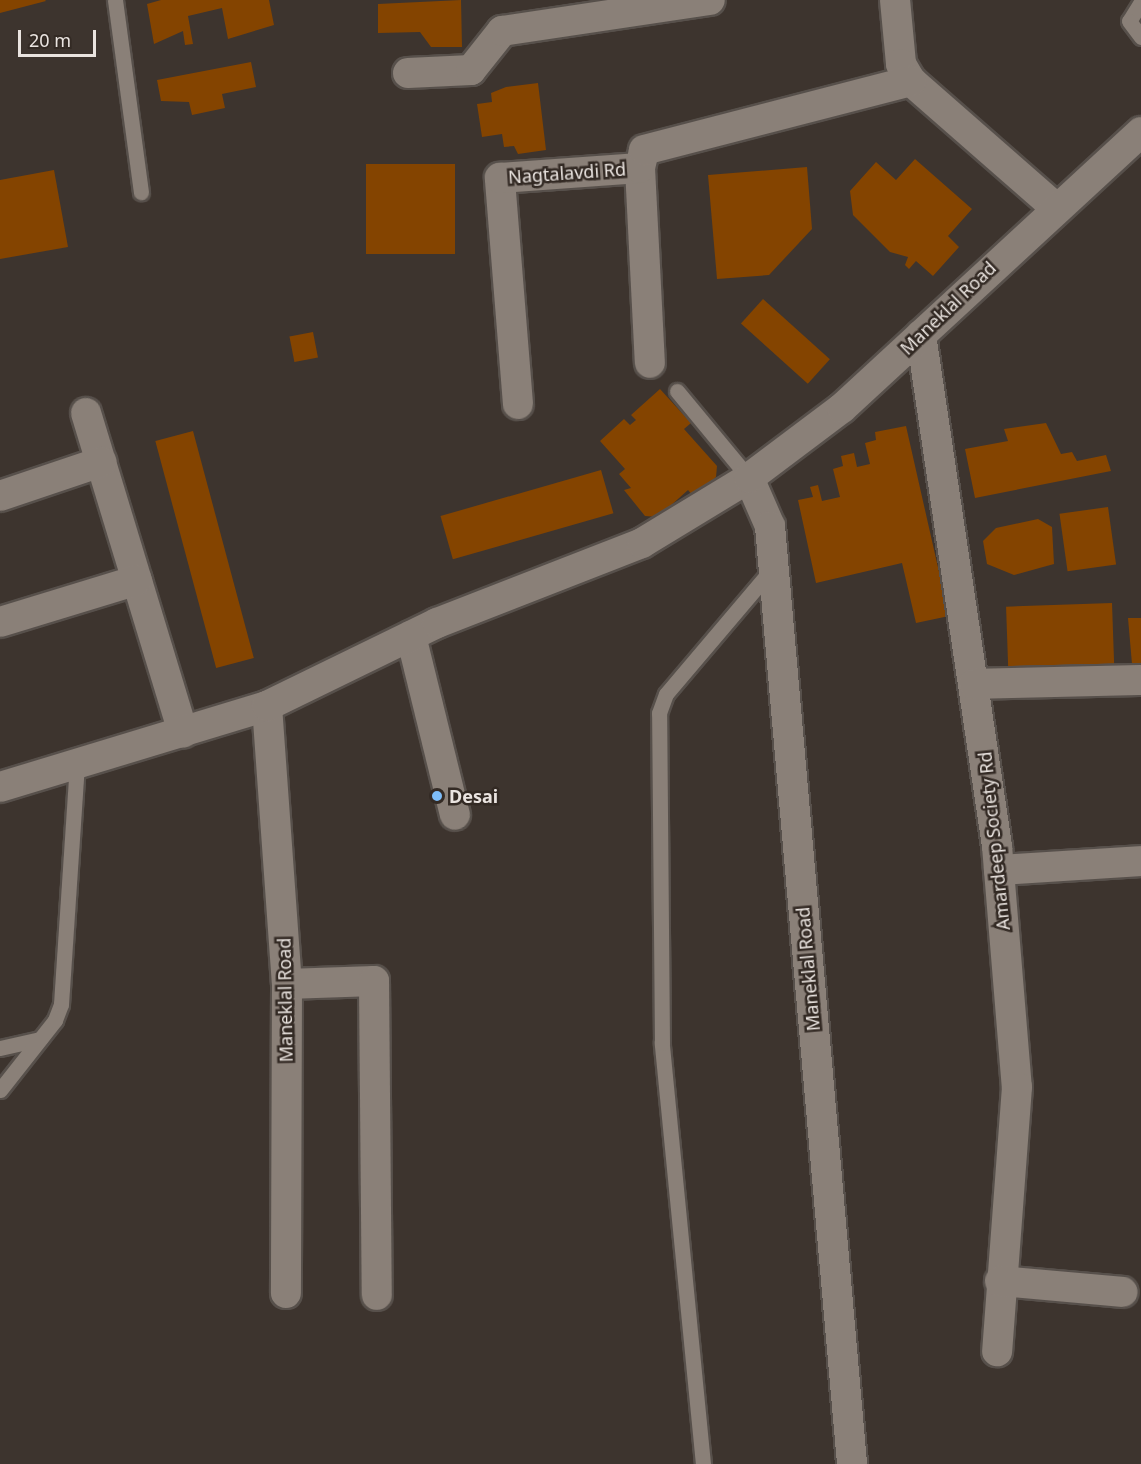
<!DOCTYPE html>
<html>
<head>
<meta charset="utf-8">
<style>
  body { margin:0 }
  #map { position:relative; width:1141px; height:1464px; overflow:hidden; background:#3d342e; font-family:"Noto Sans",sans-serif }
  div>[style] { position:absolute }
  .building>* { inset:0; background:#844400; transform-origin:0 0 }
  .roads { filter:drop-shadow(2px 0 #57504b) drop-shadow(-2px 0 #57504b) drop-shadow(0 2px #57504b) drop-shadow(0 -2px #57504b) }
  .lane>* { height:15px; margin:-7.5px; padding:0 7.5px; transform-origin:7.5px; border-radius:7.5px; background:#8a8078 }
  .street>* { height:30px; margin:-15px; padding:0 15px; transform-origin:15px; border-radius:15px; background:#8a8078 }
  .dots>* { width:16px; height:16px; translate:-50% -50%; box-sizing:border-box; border:3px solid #332a24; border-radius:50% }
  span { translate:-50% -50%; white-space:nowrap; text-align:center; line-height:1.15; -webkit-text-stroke:5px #332a24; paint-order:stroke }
  .street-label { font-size:18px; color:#eae4e0 }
  .poi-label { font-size:18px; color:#eae4e0; font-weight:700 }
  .left { translate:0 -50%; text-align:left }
  .scale { position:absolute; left:18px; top:30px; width:78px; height:27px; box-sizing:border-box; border:3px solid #eae4e0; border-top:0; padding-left:8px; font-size:18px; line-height:21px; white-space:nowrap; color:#eae4e0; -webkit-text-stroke:4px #332a24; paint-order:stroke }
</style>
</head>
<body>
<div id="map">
  <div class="building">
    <div style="clip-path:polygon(0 0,45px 0,46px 1px,0 13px)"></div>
    <div style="clip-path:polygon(161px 0,269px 0,274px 25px,228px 39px,222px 8px,188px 16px,193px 44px,185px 45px,183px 31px,154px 44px,147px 4px)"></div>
    <div style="clip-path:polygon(461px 0,462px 47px,431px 47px,420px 32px,378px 33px,378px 4px)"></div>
    <div style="clip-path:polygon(251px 62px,256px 87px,222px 94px,225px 108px,192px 115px,189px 102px,161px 101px,157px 80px)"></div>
    <div style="clip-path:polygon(538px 83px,546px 150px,518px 154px,514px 146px,504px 147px,502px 134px,482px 137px,477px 104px,492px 102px,491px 93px,506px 87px)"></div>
    <div style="clip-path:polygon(915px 159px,972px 209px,948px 236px,959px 247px,933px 276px,916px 261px,909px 269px,905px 265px,908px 257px,890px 252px,853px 215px,850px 191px,876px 162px,896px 180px)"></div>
    <div style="left:455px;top:164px;width:90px;height:89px;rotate:90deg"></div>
    <div style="clip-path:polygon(807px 167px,812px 229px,769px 275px,717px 279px,708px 175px)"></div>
    <div style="clip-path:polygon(54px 170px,68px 247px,0 259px,0 180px)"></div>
    <div style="left:763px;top:299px;width:90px;height:33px;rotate:42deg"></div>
    <div style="left:313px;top:332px;width:26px;height:24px;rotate:79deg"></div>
    <div style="clip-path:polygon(660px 389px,691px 423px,684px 429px,717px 466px,716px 477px,694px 497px,688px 490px,658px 517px,645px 516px,624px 490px,631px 488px,619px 474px,625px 469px,600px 441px,624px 419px,630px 425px,636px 420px,631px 415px)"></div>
    <div style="clip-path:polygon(1046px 423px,1061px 454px,1072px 452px,1077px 461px,1106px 455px,1111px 471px,975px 498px,965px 449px,1008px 441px,1004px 429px)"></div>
    <div style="clip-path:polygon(906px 426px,949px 616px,916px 623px,902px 563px,816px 583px,798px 500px,813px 497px,810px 487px,818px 485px,822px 501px,840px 497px,833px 469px,843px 466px,841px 456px,854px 453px,857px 467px,870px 464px,865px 443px,876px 440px,875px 432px)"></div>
    <div style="left:193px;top:431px;width:235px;height:39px;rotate:75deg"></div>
    <div style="left:601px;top:470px;width:45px;height:167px;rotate:74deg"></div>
    <div style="left:1108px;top:507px;width:58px;height:49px;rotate:82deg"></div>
    <div style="clip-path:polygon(1038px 519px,1052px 527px,1054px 564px,1014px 575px,987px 564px,983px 541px,996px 528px)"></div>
    <div style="left:1112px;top:603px;width:66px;height:106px;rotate:88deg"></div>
    <div style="clip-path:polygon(1128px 618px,1141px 618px,1141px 665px,1132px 664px)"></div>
  </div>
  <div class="roads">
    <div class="lane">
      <div style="left:115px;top:0;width:194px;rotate:82.3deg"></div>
      <div style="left:1141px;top:2px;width:22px;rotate:122deg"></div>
      <div style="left:1129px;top:21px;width:20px;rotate:53deg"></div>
      <div style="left:677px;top:391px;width:113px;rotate:50.4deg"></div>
      <div style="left:0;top:1048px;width:41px;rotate:-12.7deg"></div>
      <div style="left:0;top:1090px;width:89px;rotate:-51.8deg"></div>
      <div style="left:55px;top:1020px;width:17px;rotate:-69deg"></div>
      <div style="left:61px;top:1004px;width:241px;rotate:-86.2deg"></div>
      <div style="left:703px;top:1464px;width:423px;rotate:-95.6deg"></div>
      <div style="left:662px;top:1043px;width:330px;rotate:-90.5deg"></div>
      <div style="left:659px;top:713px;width:20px;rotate:-70deg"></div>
      <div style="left:666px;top:694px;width:165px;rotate:-49.7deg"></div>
    </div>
    <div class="street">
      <div style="left:895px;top:0;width:64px;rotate:84.6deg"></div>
      <div style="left:901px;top:64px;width:20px;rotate:60deg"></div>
      <div style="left:911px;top:81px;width:191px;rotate:41.2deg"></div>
      <div style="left:408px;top:73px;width:63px;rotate:-2.7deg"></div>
      <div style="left:471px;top:70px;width:50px;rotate:-51.5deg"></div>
      <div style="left:502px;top:31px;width:210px;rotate:-8.5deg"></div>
      <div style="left:640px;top:168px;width:195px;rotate:87.1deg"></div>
      <div style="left:921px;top:335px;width:517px;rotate:81.54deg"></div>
      <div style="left:997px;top:846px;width:242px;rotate:85.3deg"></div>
      <div style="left:1017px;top:1087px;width:265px;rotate:94.3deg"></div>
      <div style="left:518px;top:404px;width:227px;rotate:-94.6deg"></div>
      <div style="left:500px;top:178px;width:140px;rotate:-4.1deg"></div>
      <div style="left:640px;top:168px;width:18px;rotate:-77deg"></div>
      <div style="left:644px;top:150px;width:276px;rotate:-14.5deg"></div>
      <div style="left:86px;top:413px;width:334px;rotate:73.1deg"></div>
      <div style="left:749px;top:478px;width:52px;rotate:66.4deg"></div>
      <div style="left:770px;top:526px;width:942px;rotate:85deg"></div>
      <div style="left:0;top:496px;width:107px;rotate:-18.6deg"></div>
      <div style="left:0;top:622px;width:143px;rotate:-17deg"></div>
      <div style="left:411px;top:636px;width:184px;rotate:76.2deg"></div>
      <div style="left:974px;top:684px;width:167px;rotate:-1.4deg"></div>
      <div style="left:267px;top:706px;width:279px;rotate:85.9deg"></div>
      <div style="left:287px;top:984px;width:309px;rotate:90.2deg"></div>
      <div style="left:0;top:787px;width:279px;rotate:-16.9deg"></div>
      <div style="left:267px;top:706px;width:189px;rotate:-26deg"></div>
      <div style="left:437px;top:623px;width:220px;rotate:-21.3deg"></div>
      <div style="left:642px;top:543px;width:125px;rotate:-31.3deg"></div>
      <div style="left:749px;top:478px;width:116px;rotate:-37deg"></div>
      <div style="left:842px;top:408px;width:407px;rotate:-42.7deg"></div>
      <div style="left:999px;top:870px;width:142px;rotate:-3.6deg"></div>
      <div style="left:287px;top:984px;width:87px;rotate:-2deg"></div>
      <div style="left:374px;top:981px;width:314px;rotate:89.5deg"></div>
      <div style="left:1000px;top:1281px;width:123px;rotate:5.1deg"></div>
    </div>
  </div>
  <div class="dots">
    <div style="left:437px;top:796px;background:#7ebdf9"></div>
  </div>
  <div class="street-label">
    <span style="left:567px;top:173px;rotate:-4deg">Nagtalavdi Rd</span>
    <span style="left:948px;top:308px;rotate:-44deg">Maneklal Road</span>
    <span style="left:994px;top:841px;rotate:-96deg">Amardeep Society Rd</span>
    <span style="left:808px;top:969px;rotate:-95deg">Maneklal Road</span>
    <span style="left:285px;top:1000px;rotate:-91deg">Maneklal Road</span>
  </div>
  <div class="poi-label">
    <span class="left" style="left:449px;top:796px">Desai</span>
  </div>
  <div class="scale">20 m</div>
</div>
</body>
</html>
